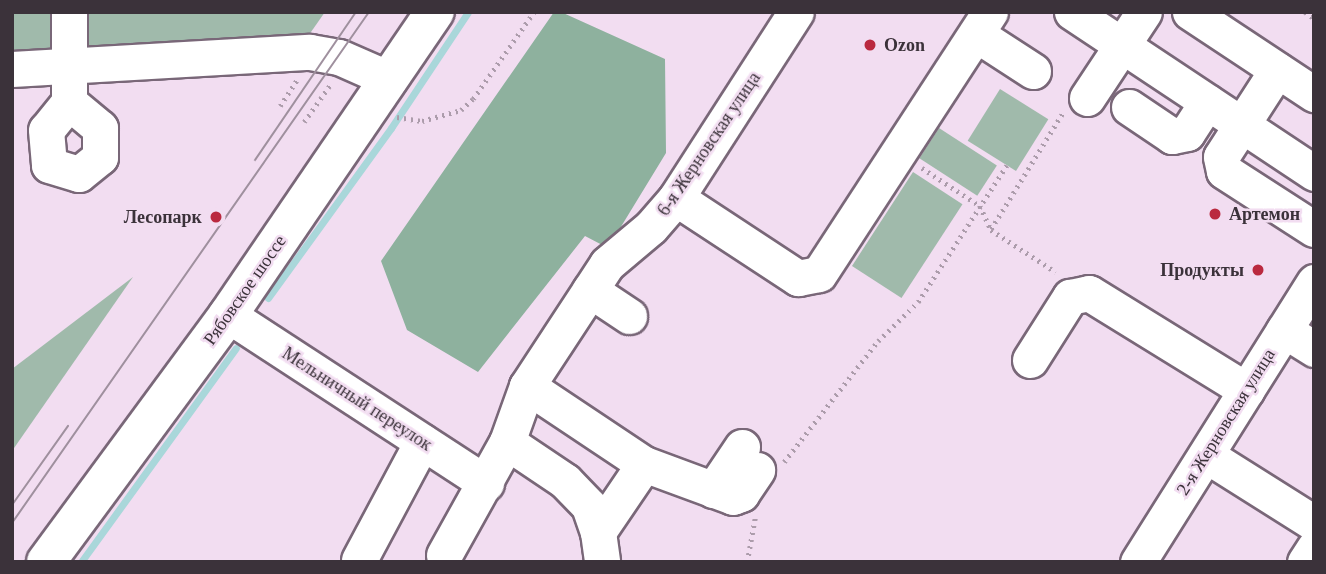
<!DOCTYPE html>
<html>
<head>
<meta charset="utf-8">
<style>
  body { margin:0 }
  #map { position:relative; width:1326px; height:574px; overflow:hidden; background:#f2ddf1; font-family:"Times New Roman",serif }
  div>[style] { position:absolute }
  .green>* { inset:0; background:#a0baab; transform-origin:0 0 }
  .forest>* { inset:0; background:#8eb19e }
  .stream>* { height:7px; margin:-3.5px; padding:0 3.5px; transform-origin:3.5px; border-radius:3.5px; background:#a9d7da }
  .path>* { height:4.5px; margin-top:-2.25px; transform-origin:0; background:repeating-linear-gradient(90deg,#ac9cab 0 2px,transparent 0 7px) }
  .roads { filter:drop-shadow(2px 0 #796778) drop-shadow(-2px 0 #796778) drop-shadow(0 2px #796778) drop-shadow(0 -2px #796778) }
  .minor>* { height:35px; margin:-17.5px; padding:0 17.5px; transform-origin:17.5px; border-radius:17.5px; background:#fff }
  .major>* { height:38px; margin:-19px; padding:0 19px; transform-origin:19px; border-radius:19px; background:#fff }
  .tram>* { height:2px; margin:-1px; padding:0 1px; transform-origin:1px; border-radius:1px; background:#9f909e }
  .dots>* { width:19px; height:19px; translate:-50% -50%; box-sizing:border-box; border:4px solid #f2ddf1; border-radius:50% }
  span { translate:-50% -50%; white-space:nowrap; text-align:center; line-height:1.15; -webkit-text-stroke:5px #f2ddf1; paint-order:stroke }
  .poi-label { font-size:18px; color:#3b323a; font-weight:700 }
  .left { translate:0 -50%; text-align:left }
  .right { translate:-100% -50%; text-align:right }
  .street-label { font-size:18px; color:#3b323a }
  .frame { position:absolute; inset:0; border:14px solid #3b323a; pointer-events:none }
</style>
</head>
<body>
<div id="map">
  <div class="green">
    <div style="clip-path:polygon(12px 12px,325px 12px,304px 42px,12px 50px)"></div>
    <div style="left:1000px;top:89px;width:57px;height:61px;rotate:32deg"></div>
    <div style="left:939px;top:128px;width:69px;height:36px;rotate:33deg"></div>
    <div style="left:913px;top:172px;width:59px;height:112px;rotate:33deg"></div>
    <div style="clip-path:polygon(133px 277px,12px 451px,12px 369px)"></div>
  </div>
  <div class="forest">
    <div style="clip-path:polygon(554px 12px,561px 12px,665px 59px,666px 153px,608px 248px,585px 236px,478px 372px,407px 330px,381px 261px)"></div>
  </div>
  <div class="stream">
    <div style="left:268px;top:298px;width:210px;rotate:-54.1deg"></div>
    <div style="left:391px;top:128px;width:139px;rotate:-56.4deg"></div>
    <div style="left:81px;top:562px;width:264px;rotate:-54.1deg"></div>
  </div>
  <div class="path">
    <div style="left:1305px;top:12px;width:11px;rotate:34deg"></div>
    <div style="left:280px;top:106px;width:31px;rotate:-57deg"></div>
    <div style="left:397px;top:117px;width:25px;rotate:9deg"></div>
    <div style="left:422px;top:121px;width:41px;rotate:-15.8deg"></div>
    <div style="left:461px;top:110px;width:16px;rotate:-43deg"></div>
    <div style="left:473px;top:99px;width:106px;rotate:-55deg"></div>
    <div style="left:304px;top:122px;width:45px;rotate:-54.9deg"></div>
    <div style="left:922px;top:168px;width:69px;rotate:33.2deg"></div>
    <div style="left:980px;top:206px;width:26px;rotate:65deg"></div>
    <div style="left:991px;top:230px;width:77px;rotate:32.9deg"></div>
    <div style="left:991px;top:229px;width:139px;rotate:-58.3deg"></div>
    <div style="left:784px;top:462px;width:153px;rotate:-52.2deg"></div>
    <div style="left:878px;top:341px;width:56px;rotate:-44.3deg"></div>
    <div style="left:918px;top:302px;width:163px;rotate:-57deg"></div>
    <div style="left:747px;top:562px;width:45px;rotate:-79.7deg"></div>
  </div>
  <div class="roads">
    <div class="minor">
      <div style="left:69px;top:12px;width:90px;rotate:90deg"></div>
      <div style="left:69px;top:102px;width:36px;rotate:129deg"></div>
      <div style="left:46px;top:130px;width:35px;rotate:85deg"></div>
      <div style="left:49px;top:165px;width:31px;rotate:17deg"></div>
      <div style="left:79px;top:174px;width:27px;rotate:-39deg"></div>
      <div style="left:100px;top:157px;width:29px;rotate:-90deg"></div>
      <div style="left:100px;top:128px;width:40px;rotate:-140deg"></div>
      <div style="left:1072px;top:12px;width:291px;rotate:33.6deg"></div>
      <div style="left:1190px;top:12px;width:149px;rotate:33.5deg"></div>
      <div style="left:976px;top:34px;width:68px;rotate:33deg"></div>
      <div style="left:12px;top:69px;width:298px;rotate:-3.3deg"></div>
      <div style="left:310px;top:52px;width:29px;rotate:10deg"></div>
      <div style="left:339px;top:57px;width:55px;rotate:23.7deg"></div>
      <div style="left:1277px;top:70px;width:103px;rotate:122.8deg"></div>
      <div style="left:1221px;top:157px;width:14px;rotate:78deg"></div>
      <div style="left:1224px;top:171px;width:107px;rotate:32.8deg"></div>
      <div style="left:1087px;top:98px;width:103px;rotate:-56.5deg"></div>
      <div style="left:1129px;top:107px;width:52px;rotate:34deg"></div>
      <div style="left:1172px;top:136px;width:15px;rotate:-11deg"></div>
      <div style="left:1187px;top:133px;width:37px;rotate:-57deg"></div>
      <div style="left:676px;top:198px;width:146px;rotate:33.3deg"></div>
      <div style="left:798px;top:278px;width:21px;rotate:-11deg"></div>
      <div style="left:819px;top:274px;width:313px;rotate:-56.9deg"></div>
      <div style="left:590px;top:290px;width:47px;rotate:33.7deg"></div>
      <div style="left:228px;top:315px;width:308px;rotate:33.1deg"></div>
      <div style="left:1284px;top:330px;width:36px;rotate:32deg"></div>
      <div style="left:1030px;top:360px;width:75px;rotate:-57.6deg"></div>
      <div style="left:1070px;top:297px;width:19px;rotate:-12deg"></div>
      <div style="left:1089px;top:293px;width:185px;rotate:31.7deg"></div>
      <div style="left:527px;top:386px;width:141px;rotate:33.7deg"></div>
      <div style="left:644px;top:464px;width:95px;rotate:20.3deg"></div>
      <div style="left:733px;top:497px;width:9px;rotate:-21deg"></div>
      <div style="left:741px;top:494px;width:29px;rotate:-56deg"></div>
      <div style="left:507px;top:442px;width:70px;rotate:33.9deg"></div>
      <div style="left:565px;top:481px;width:35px;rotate:46deg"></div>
      <div style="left:589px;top:506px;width:28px;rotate:71deg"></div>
      <div style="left:598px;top:532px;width:30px;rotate:82deg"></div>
      <div style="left:1206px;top:455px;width:128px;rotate:32.2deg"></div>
      <div style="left:713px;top:490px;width:52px;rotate:-56deg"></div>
      <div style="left:598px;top:532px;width:82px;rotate:-55.9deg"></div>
      <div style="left:444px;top:555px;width:129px;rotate:-60.9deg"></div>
      <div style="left:507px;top:442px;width:59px;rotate:-70.3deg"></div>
      <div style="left:527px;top:386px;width:146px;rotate:-56.7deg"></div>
      <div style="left:607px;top:264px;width:57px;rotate:-40.1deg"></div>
      <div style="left:651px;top:227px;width:38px;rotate:-49deg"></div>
      <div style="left:676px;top:198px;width:221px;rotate:-57.2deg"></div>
      <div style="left:359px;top:560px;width:134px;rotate:-61.9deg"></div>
      <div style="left:1138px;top:562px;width:331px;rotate:-57.8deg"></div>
      <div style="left:1305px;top:562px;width:17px;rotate:-57deg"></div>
    </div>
    <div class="major">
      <div style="left:46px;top:562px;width:307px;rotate:-53.6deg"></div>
      <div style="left:228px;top:315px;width:367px;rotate:-55.7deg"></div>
    </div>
  </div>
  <div class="tram">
    <div style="left:255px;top:160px;width:179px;rotate:-55.7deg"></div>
    <div style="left:12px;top:505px;width:97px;rotate:-54.7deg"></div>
    <div style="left:12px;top:523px;width:623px;rotate:-55.06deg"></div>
  </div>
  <div class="dots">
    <div style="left:870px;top:45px;background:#ba293f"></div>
    <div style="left:1215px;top:214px;background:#ba293f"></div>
    <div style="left:216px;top:217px;background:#ba293f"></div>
    <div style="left:1258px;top:270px;background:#ba293f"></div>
  </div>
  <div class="poi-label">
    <span class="left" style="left:884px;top:45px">Ozon</span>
    <span class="left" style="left:1229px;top:214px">Артемон</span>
    <span class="right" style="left:202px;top:217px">Лесопарк</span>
    <span class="right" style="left:1244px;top:270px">Продукты</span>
  </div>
  <div class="street-label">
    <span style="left:709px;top:144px;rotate:-56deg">6-я Жерновская улица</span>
    <span style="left:245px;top:290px;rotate:-55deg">Рябовское шоссе</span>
    <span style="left:357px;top:399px;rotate:33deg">Мельничный переулок</span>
    <span style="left:1226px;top:422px;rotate:-58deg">2-я Жерновская улица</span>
  </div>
  <div class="frame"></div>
</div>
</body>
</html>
